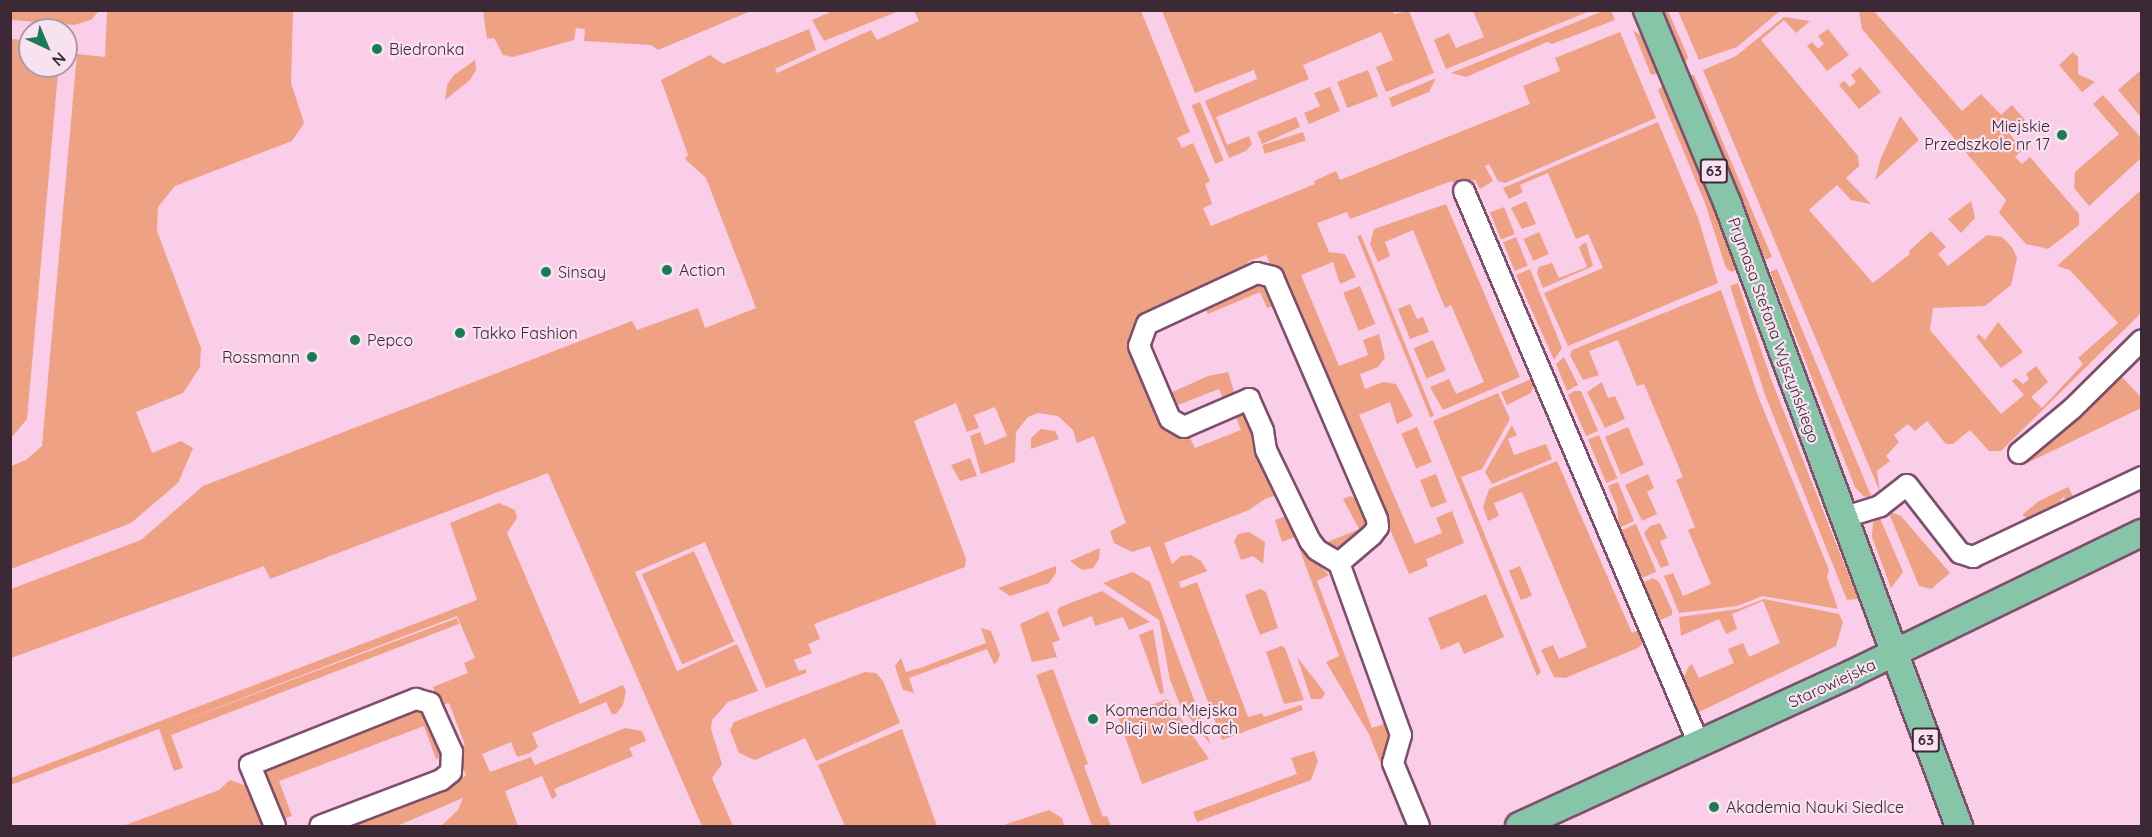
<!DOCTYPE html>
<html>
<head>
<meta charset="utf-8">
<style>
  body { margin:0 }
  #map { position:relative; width:2152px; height:837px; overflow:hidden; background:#facde9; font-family:Quicksand,sans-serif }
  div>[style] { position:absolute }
  .green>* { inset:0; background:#efa184; transform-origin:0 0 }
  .roads { filter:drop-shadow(2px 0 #7e4e6d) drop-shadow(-2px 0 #7e4e6d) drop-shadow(0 2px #7e4e6d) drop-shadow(0 -2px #7e4e6d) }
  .minor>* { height:20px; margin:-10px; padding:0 10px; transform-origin:10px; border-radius:10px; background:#fff }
  .major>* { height:26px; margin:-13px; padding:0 13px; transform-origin:13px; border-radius:13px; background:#87c5a9 }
  .dots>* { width:16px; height:16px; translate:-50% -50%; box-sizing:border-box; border:3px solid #f9e2f0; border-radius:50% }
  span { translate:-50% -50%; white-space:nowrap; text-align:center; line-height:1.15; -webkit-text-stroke:4.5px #f9e2f0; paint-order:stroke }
  .shield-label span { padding:2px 4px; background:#f9e2f0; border:2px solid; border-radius:4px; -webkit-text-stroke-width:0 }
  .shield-label { font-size:15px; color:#3d2836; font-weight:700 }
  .poi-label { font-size:16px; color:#3d2836 }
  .left { translate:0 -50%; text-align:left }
  .right { translate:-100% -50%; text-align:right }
  .street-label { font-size:16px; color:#3d2836 }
  .frame { position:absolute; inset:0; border:12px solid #3d2836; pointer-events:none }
  .north { position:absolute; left:18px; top:18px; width:60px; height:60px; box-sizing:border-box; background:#f9e2f0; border:2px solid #ae98a6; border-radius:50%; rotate:136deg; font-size:16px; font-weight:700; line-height:24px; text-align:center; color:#3d2836 }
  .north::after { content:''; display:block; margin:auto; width:21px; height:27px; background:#1a7c55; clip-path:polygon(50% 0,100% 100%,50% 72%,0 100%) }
</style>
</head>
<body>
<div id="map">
  <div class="green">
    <div style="clip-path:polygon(483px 10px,751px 10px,751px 11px,658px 50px,651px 45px,584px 41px,585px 29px,576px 28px,574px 40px,513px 57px,503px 55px,494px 38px,487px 39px)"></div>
    <div style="clip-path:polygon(835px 10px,899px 10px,899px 11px,824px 41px,812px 20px)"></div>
    <div style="clip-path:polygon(1392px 10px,1394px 14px,1409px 11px,1434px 73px,1386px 92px,1376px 67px,1393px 60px,1381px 32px,1303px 65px,1309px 79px,1216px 117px,1227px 145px,1249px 136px,1252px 144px,1246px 151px,1229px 158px,1205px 101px,1257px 79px,1254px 70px,1195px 93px,1162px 11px)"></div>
    <div style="clip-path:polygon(10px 11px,11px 10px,99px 11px,91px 20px,74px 25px,11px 20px)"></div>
    <div style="clip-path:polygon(107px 11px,293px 11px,291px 83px,304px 123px,292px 141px,175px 186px,158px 207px,157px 231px,201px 348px,200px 367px,183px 393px,136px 412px,152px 453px,181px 441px,193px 448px,178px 483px,131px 523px,11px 569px,11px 466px,26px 460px,42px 446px,77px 54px,105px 57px)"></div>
    <div style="clip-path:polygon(914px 11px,1141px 11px,1190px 132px,1177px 138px,1182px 148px,1193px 143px,1210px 181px,1205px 184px,1212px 204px,1203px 208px,1211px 226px,1315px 184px,1314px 181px,1336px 171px,1340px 180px,1530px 104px,1523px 86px,1560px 71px,1555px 58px,1620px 32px,1656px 118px,1505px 183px,1498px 181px,1489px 164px,1485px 166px,1493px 181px,1480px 189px,1475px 180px,1449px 182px,1350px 219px,1347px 212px,1317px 223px,1329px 252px,1345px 254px,1356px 277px,1340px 284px,1333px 262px,1301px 275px,1339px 366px,1368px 355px,1363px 340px,1379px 334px,1385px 358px,1378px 367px,1360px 374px,1365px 389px,1383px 382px,1396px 384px,1413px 416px,1397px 424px,1390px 402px,1359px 415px,1415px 544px,1442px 533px,1436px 518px,1452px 511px,1464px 543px,1426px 559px,1428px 566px,1409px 574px,1281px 273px,1272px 268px,1266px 255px,1247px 262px,1250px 271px,1140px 319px,1130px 336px,1168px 431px,1188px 434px,1195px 448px,1241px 430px,1235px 415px,1243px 414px,1248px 417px,1284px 492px,1265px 499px,1249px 510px,1164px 543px,1172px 564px,1181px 556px,1191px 555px,1201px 561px,1207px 571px,1179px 582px,1181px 588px,1197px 582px,1248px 717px,1262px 713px,1264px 717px,1301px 705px,1303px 710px,1222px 740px,1150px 546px,1132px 552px,1114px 543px,1110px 531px,1126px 523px,1094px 436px,1077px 443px,1073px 430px,1058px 416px,1038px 413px,1028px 417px,1016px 432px,1015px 462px,981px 474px,970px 436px,980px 432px,985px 445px,1007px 436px,995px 407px,974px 415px,979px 428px,967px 432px,956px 403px,914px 421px,966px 559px,965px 567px,814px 624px,820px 639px,808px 644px,812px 653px,794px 660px,799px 671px,806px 669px,806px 673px,766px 688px,705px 542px,635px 572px,677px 671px,737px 644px,758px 691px,728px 702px,712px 720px,711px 729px,722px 764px,712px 778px,733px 826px,702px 826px,548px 473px,270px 579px,264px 566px,11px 658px,11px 589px,141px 540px,203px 486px,632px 321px,637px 330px,698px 308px,705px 328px,756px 308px,706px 178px,685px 159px,688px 155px,661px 80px,710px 55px,723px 64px,809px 29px,816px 50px,775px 69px,777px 73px,871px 30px,877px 40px,919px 21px)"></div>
    <div style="clip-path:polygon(1473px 11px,1590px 11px,1446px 69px,1434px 40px,1449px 33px,1456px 48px,1484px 37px)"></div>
    <div style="clip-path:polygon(1603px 11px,1611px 11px,1615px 20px,1552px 44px,1547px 42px,1466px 77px,1451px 73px)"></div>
    <div style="clip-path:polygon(1660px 11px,1668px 11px,1688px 57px,1686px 62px,1682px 64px)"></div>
    <div style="clip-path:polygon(1678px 11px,1780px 11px,1737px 47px,1699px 60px)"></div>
    <div style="clip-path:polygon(1859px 11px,1874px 11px,1962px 111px,1981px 94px,2001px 115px,2012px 105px,2025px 120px,2010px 134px,2022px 150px,2015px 157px,2022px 164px,2030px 157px,2079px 214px,2079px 225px,2048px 249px,2026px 244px,1999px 213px,2006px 200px,1862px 29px)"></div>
    <div style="clip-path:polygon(1784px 17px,1810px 21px,1796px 33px,1784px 20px,1761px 40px,1858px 156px,1859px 166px,1846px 178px,1871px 204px,1851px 200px,1837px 185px,1809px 210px,1873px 283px,1910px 254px,1909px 251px,1931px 231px,1946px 247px,1938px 254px,1948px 266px,1987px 235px,2002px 237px,2012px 247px,2017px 258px,2011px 285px,1985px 306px,1933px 308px,1930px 330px,2001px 414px,2024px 395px,2012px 381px,2016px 378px,2023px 384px,2029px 379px,2026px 374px,2036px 366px,2048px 382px,2031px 397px,2042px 408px,2083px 364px,2078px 358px,2118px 323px,2070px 270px,2057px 266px,2141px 190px,2141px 313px,2001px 451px,1989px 451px,1970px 430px,1953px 444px,1946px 444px,1927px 421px,1915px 431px,1908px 424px,1894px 435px,1899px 442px,1886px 456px,1890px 461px,1877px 471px,1880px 492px,1703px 70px,1736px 56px)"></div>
    <div style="clip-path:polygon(1828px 29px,1849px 55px,1827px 71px,1807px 46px,1812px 42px,1818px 49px,1824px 44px,1818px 36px)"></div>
    <div style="clip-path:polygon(1633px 30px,1647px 40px,1660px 73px,1651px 75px)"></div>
    <div style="clip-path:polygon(10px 39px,30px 40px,30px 66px,56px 66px,58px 73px,27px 419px,11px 438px)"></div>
    <div style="clip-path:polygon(2073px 52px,2078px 57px,2078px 74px,2095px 82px,2082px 92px,2059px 65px)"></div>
    <div style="clip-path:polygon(475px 60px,476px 70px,470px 80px,445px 100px,447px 85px,454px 75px)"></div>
    <div style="clip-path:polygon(1860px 67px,1881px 92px,1859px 109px,1839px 85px,1844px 81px,1850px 87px,1856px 82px,1851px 75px)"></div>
    <div style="left:1368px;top:70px;width:28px;height:33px;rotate:69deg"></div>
    <div style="clip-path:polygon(2141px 70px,2141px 117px,2118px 90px)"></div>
    <div style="clip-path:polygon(1687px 75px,1694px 75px,1772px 257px,1765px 260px)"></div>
    <div style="clip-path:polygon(1436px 78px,1429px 92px,1392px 107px,1389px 98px)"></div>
    <div style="clip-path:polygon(1665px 84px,1712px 196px,1736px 270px,1732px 272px,1726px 268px,1705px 203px,1658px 90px)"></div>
    <div style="clip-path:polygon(1330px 87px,1340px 111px,1309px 124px,1304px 113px,1320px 106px,1314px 93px)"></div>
    <div style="clip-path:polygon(2103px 95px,2141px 138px,2141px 158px,2089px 206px,2074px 188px,2075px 172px,2119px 134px,2093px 104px)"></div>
    <div style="left:1200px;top:102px;width:63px;height:9px;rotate:68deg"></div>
    <div style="clip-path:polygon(1900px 116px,1919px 140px,1875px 180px,1881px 158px)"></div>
    <div style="clip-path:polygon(1296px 117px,1300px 127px,1262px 144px,1257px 132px)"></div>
    <div style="clip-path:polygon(1658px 122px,1698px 218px,1718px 283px,1568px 346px,1544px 293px,1603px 268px,1588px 234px,1576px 239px,1548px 173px,1520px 185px,1523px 192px,1509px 199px,1503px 188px)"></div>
    <div style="left:1303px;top:132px;width:9px;height:43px;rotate:72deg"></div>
    <div style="clip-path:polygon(1526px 201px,1536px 224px,1522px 229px,1511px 208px)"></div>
    <div style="clip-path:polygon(1971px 201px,1975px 218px,1961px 233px,1948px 219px)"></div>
    <div style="clip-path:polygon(1446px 204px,1520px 377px,1443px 410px,1430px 387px,1449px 379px,1456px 394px,1484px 382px,1451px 305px,1445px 308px,1413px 230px,1385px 242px,1390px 256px,1378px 262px,1370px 244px,1374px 229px)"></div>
    <div style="left:1504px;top:207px;width:29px;height:15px;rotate:68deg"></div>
    <div style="left:1539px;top:232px;width:24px;height:17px;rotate:66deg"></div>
    <div style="left:1361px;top:235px;width:195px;height:4px;rotate:68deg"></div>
    <div style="left:1516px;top:237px;width:31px;height:14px;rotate:68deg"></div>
    <div style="clip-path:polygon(1586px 242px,1593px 266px,1543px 288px,1537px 273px,1539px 267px,1552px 263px,1559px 278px,1587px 267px,1579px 247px)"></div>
    <div style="clip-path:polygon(1530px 269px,1562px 348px,1554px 360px,1516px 275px)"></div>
    <div style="clip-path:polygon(1777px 269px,1872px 498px,1863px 496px,1855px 487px,1770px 272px)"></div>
    <div style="clip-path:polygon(1264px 280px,1277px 303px,1274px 306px,1267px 308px,1260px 292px,1208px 314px,1203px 304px)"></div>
    <div style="clip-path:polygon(1738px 283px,1771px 379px,1858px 599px,1847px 600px,1765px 395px,1730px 286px)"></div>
    <div style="left:1360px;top:286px;width:41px;height:18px;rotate:68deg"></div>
    <div style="clip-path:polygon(1721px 290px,1760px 401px,1829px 570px,1827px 577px,1838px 609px,1763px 596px,1737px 606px,1679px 613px,1664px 576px,1673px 573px,1683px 596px,1711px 584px,1688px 530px,1695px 527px,1676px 480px,1683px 477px,1644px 384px,1637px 386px,1618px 340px,1589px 351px,1599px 375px,1583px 380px,1570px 355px,1572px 350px)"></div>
    <div style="clip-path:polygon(1410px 304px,1417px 319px,1423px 317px,1429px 332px,1410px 339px,1398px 309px)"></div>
    <div style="clip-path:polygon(1998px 322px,2023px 352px,2001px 368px,1976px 337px,1979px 334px,1985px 340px)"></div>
    <div style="left:1433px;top:340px;width:33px;height:21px;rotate:67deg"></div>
    <div style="clip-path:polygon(1564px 357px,1578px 385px,1567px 391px,1556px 364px)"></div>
    <div style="clip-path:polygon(1228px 372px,1235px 395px,1225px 403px,1219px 389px,1178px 405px,1183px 419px,1177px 416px,1168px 394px,1208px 376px)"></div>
    <div style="clip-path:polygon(2119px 374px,2141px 397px,2141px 408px,2021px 466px,2021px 459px)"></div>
    <div style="clip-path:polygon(1536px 377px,1531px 393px,1507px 405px,1501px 392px)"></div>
    <div style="clip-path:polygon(1602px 382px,1608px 398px,1615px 396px,1625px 419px,1605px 428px,1587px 392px)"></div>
    <div style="clip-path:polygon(1574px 391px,1581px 391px,1598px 431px,1586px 436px,1568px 395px)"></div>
    <div style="clip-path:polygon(1498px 393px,1510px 419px,1482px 469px,1461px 477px,1541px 672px,1537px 676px,1433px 421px)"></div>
    <div style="clip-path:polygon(1512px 425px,1517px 435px,1508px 439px,1514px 455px,1546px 444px,1552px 459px,1492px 484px,1485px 472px)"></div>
    <div style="left:1417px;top:427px;width:38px;height:17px;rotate:67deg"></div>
    <div style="left:1628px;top:427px;width:41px;height:25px;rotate:67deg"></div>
    <div style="clip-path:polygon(1041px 429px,1055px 431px,1059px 439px,1031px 449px,1031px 438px)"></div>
    <div style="left:1599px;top:435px;width:47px;height:12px;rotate:67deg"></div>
    <div style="clip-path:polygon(970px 458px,977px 476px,960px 481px,951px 465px)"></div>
    <div style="clip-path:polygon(1557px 461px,1632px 633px,1644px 628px,1645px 641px,1638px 648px,1565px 678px,1554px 677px,1541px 650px,1553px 645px,1559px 659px,1587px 647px,1522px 492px,1494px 503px,1499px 516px,1488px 521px,1483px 507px,1489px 489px)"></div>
    <div style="left:1436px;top:474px;width:30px;height:17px;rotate:69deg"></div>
    <div style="clip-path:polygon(1648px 474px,1654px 488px,1647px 492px,1657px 514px,1642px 521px,1625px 485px)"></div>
    <div style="clip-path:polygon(1618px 482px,1634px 521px,1619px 528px,1617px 507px,1608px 486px)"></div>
    <div style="clip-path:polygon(2068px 487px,2075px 500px,2067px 504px,2064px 497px,2060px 500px,2062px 506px,2030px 520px,2022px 515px,2039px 501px)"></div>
    <div style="clip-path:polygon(1350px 496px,1360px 500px,1369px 526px,1339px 552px,1325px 543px,1359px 529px,1343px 499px)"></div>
    <div style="clip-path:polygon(499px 503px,515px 510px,517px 518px,507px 533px,580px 704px,623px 685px,626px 691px,623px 705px,616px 714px,612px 714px,606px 702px,532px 733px,538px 747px,530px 753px,517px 757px,511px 742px,482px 754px,490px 772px,531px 757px,535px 765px,625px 728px,642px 731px,646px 741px,629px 748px,633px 756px,554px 789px,557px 796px,552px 799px,542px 776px,505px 791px,518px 826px,441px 826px,458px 810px,463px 798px,397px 826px,336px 826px,466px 776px,456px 749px,465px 745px,449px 703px,440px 706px,433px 687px,468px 673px,464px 663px,475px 658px,457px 616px,164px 728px,457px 618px,459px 624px,171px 735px,183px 768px,174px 771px,159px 729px,11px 785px,11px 778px,477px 600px,450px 523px)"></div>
    <div style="clip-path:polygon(1888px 511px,1901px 516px,1950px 573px,1931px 589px,1919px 586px)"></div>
    <div style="clip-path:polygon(1290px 515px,1307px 553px,1329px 575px,1317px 581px,1372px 728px,1387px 723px,1389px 727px,1384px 761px,1409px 826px,1405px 826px,1369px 734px,1326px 662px,1339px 656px,1295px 537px,1282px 542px,1275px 520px)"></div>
    <div style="clip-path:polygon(1879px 516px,1903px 572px,1891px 588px,1872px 537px,1873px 523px)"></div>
    <div style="clip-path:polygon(1660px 523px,1667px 538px,1660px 541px,1669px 565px,1661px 568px,1644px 533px,1650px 526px)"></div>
    <div style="left:1636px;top:524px;width:52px;height:17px;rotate:67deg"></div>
    <div style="clip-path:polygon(1249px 532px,1265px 542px,1263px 564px,1253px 556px,1241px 560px,1234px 541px,1238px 534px)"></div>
    <div style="clip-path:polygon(1100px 548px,1099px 559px,1093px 568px,1082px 570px,1070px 561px)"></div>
    <div style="left:694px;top:551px;width:99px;height:57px;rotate:66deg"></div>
    <div style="clip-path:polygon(1056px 566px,1056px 573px,1049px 583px,1010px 596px,998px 588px)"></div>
    <div style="left:1520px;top:566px;width:32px;height:12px;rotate:68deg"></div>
    <div style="clip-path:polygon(1133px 572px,1150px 582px,1211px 745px,1181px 707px,1170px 680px,1159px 620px,1103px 583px)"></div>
    <div style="clip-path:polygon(1653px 578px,1659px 582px,1672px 610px,1672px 615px,1658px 621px,1642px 583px)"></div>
    <div style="clip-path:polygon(1260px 589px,1266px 592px,1278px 628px,1260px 635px,1245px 595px)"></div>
    <div style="clip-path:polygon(1102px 591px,1150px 622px,1129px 630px,1123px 617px,1095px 626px,1092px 616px,1063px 627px,1057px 611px,1060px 607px)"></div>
    <div style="clip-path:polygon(1486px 594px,1504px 637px,1464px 654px,1459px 642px,1441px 650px,1428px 618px)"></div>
    <div style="clip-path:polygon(1764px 599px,1839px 614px,1843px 622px,1836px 646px,1695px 714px,1682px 681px,1689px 666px,1692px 664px,1699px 678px,1734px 663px,1728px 649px,1743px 643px,1749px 657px,1780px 643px,1763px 601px,1732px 614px,1737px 629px,1726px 634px,1719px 619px,1681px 636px,1679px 617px,1738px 609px)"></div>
    <div style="clip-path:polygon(1048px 611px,1060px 640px,1052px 643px,1057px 657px,1032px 662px,1020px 624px)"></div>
    <div style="clip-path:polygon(981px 628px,991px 631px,1000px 655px,997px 662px,994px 664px,987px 649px,909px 678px,914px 693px,903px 690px,895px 666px,901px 658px,906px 672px,923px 667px,986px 643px)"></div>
    <div style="clip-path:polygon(1153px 629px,1164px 693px,1160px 694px,1139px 635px)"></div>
    <div style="clip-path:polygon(1281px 646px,1285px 648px,1304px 700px,1284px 704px,1266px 652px)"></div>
    <div style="clip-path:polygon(1297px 657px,1325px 693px,1322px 699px,1311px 699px)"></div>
    <div style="clip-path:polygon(1053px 669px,1088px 764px,1084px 766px,1103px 817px,1107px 816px,1111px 826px,1092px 826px,1036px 675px)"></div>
    <div style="clip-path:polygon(865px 672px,876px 673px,883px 681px,900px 723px,816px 761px,805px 738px,755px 760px,739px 753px,730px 730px,734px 722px)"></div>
    <div style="clip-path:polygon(1167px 699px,1209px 759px,1142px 784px,1118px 717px)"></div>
    <div style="clip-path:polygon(415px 708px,427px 712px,445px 756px,436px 759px,424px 726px,279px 781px,292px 816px,280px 820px,264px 773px,266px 768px)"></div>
    <div style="clip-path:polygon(902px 729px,937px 826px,845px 826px,818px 765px)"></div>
    <div style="clip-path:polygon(1314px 751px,1318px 761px,1311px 780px,1197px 822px,1193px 812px,1297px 774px,1291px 758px)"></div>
    <div style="clip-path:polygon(230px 780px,247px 786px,263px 826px,123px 826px,219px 790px)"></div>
    <div style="clip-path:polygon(1049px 810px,1062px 818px,1064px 826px,1001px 826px)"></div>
  </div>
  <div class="roads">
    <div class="minor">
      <div style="left:1464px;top:191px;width:601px;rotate:66.98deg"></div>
      <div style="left:2019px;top:453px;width:69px;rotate:-39.7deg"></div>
      <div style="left:2072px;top:409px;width:98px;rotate:-44.6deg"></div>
      <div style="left:1845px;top:517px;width:37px;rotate:-17deg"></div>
      <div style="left:1880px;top:506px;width:34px;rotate:-38deg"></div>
      <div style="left:1907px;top:485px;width:86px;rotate:52.1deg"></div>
      <div style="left:1960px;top:553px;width:14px;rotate:17deg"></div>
      <div style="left:1973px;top:557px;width:187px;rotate:-25.3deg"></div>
      <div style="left:1339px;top:563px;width:43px;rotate:-40.3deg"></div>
      <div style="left:1372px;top:535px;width:10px;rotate:-53deg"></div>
      <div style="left:1378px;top:527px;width:8px;rotate:-97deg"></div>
      <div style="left:1377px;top:519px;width:263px;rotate:-113.3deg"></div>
      <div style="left:1273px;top:277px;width:16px;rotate:-166deg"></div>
      <div style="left:1257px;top:273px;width:121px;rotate:155.1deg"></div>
      <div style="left:1147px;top:324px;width:23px;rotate:110deg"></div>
      <div style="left:1139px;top:346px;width:79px;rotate:67deg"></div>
      <div style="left:1170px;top:419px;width:16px;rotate:30deg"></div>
      <div style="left:1184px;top:427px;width:71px;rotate:-23.3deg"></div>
      <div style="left:1249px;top:399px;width:35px;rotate:66deg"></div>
      <div style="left:1263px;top:431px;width:19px;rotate:81deg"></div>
      <div style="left:1266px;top:450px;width:101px;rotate:64.2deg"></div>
      <div style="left:1310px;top:541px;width:11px;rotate:52deg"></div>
      <div style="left:1317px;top:550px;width:26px;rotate:31deg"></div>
      <div style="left:1339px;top:563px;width:183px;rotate:70.2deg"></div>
      <div style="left:1401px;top:735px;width:29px;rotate:106deg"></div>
      <div style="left:1393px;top:763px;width:68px;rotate:67.6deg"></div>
      <div style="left:275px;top:826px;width:66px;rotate:-112.3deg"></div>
      <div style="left:250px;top:765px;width:179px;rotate:-21.7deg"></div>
      <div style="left:416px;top:699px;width:15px;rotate:16deg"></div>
      <div style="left:430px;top:703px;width:54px;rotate:65.8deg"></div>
      <div style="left:452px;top:752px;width:20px;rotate:93deg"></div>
      <div style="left:451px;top:772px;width:13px;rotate:141deg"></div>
      <div style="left:441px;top:780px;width:129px;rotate:159.2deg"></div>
    </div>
    <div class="major">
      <div style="left:1647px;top:10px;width:211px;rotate:67.4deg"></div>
      <div style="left:1728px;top:205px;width:663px;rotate:69.6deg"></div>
      <div style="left:1519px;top:826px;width:365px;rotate:-24.6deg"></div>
      <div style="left:1851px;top:674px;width:323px;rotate:-25.9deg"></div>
    </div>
  </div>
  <div class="dots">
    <div style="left:377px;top:49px;background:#1a7c55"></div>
    <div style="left:2062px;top:135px;background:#1a7c55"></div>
    <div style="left:667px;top:270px;background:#1a7c55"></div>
    <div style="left:546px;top:272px;background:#1a7c55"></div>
    <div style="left:460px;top:333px;background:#1a7c55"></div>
    <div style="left:355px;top:340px;background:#1a7c55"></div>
    <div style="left:312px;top:357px;background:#1a7c55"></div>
    <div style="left:1093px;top:719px;background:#1a7c55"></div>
    <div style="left:1714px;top:807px;background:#1a7c55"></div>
  </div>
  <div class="shield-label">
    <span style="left:1714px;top:171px">63</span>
    <span style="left:1926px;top:740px">63</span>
  </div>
  <div class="poi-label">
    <span class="left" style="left:389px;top:49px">Biedronka</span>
    <span class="right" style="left:2050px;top:135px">Miejskie<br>Przedszkole nr 17</span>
    <span class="left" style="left:679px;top:270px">Action</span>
    <span class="left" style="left:558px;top:272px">Sinsay</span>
    <span class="left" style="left:472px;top:333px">Takko Fashion</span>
    <span class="left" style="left:367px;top:340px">Pepco</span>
    <span class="right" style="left:300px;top:357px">Rossmann</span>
    <span class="left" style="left:1105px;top:719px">Komenda Miejska<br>Policji w Siedlcach</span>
    <span class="left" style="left:1726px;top:807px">Akademia Nauki Siedlce</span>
  </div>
  <div class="street-label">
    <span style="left:1774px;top:330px;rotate:70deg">Prymasa Stefana Wyszyńskiego</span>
    <span style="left:1832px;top:683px;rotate:-25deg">Starowiejska</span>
  </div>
  <div class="frame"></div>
  <div class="north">N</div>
</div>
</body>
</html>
